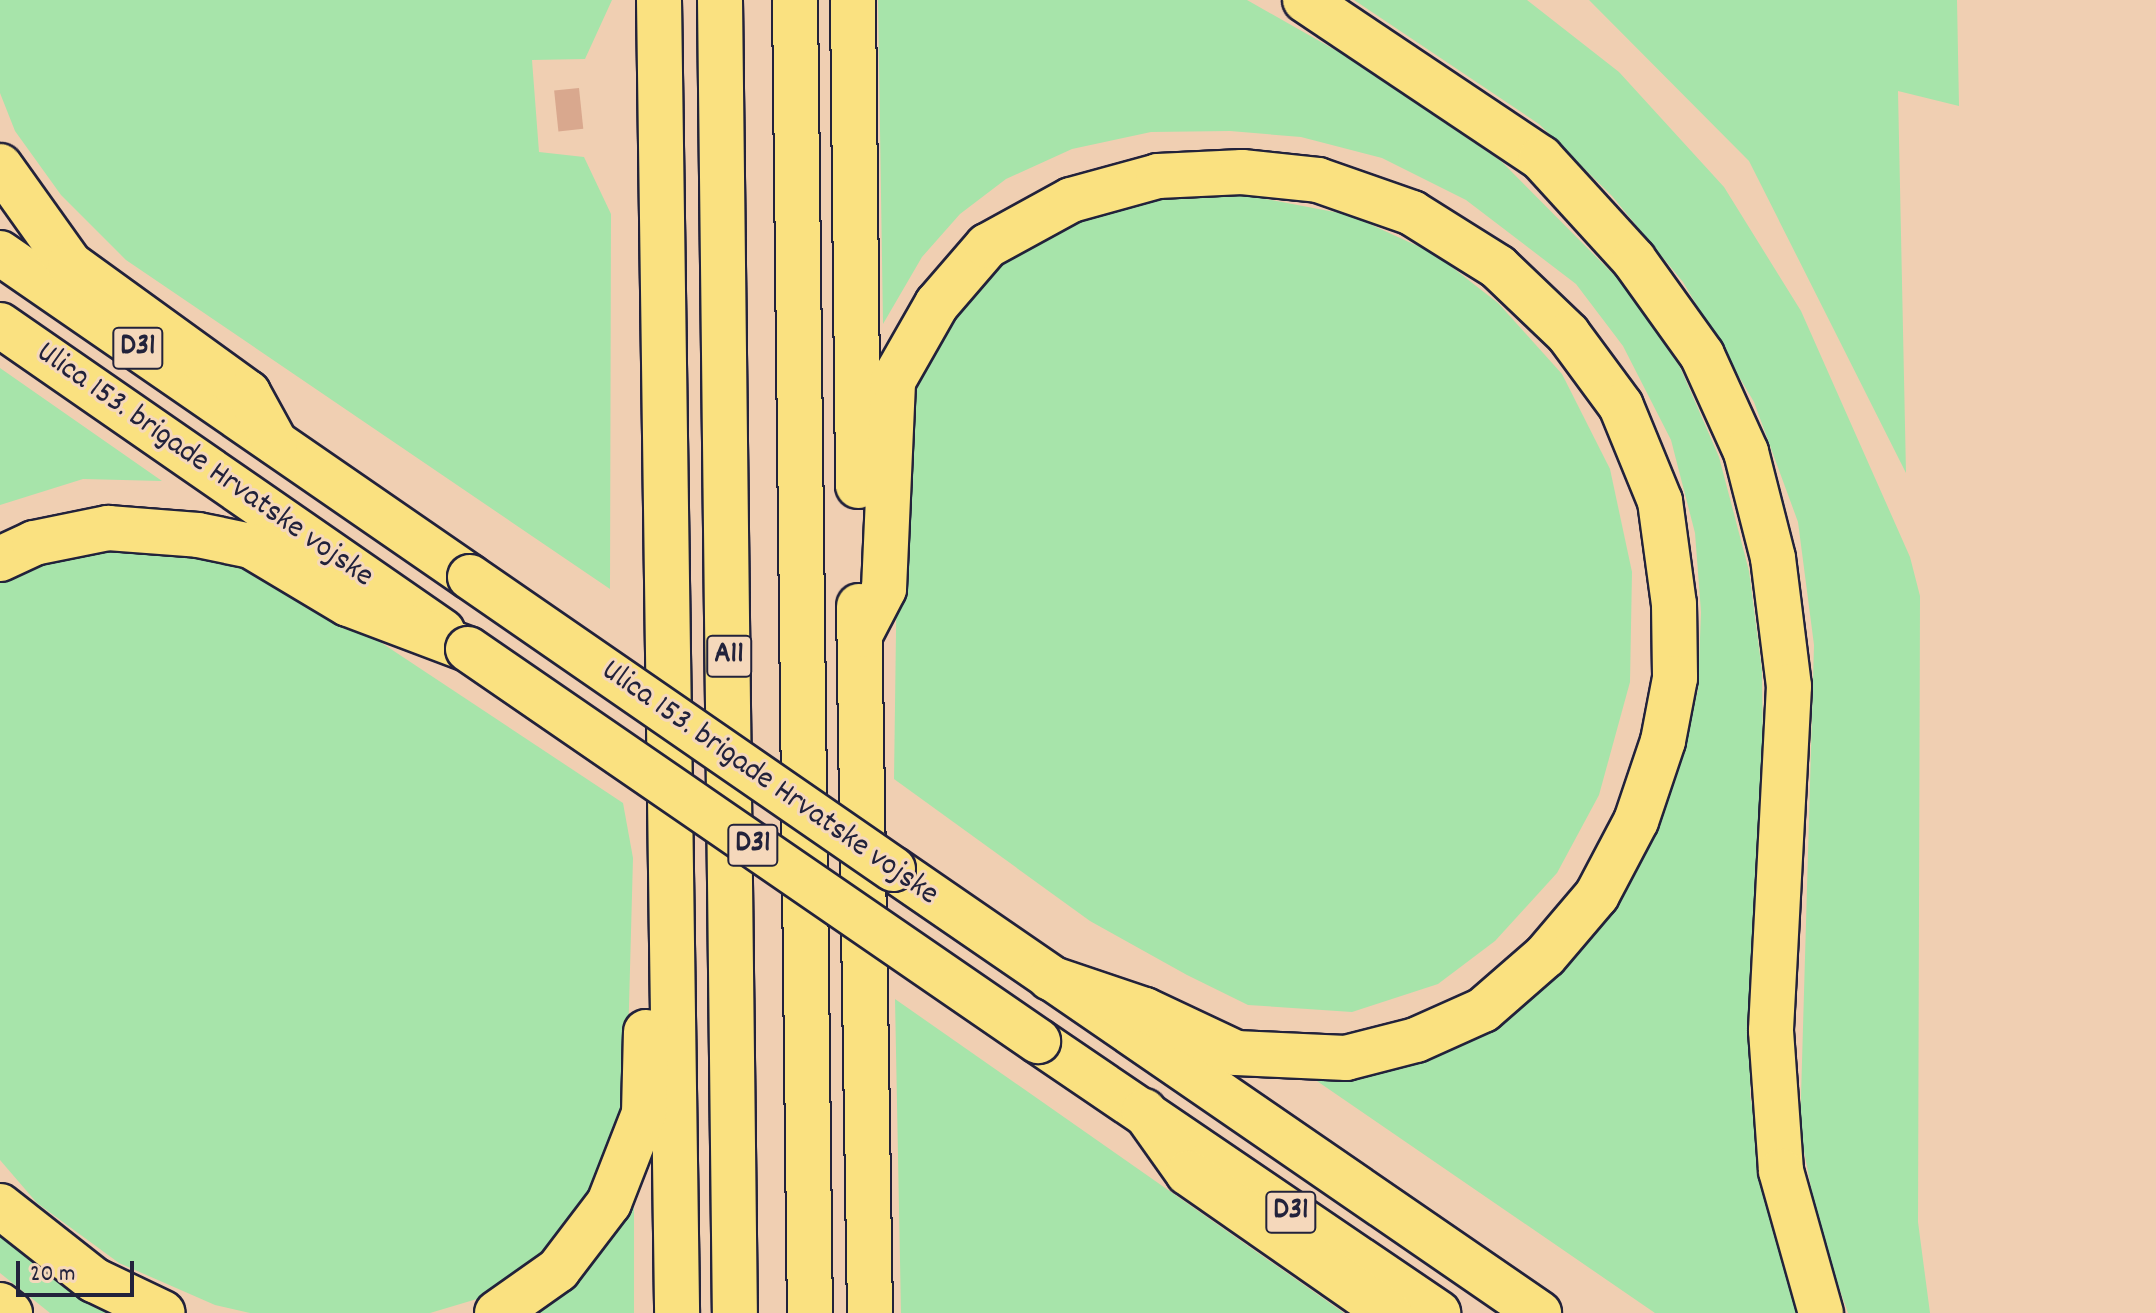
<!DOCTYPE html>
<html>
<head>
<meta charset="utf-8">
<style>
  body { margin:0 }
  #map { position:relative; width:2156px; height:1313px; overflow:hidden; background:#f0cfb2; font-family:Dekko,sans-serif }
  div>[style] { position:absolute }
  .green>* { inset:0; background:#a7e4aa }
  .building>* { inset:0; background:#d9a88e; transform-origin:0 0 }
  .roads { filter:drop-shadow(2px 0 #22223b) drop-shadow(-2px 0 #22223b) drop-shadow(0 2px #22223b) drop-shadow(0 -2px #22223b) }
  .major>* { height:44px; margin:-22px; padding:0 22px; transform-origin:22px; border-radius:22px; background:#fae180 }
  .highway>* { height:44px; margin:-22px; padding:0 22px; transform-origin:22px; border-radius:22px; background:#fae180 }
  .bridges { filter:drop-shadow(2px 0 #22223b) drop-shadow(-2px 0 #22223b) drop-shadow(0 2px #22223b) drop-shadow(0 -2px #22223b) }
  .major-bridge>* { height:44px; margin:-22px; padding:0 22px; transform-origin:22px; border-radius:22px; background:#fae180 }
  span { translate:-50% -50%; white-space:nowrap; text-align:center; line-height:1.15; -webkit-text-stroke:6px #f5d8bb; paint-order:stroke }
  .shield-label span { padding:2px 6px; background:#f5d8bb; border:2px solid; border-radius:6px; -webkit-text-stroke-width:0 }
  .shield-label { font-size:30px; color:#22223b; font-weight:700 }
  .street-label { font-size:32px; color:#22223b }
  .scale { position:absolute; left:16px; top:1261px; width:118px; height:36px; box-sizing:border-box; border:4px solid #22223b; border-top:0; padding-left:10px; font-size:24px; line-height:28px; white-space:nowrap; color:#22223b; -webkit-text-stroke:6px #f5d8bb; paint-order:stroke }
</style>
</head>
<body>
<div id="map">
  <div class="green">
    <div style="clip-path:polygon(0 0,612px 0,585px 59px,532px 60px,539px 152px,584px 157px,611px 214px,610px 589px,126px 260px,61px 195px,15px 131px,0 93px)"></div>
    <div style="clip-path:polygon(878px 0,1247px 0,1344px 55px,1501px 161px,1624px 285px,1680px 367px,1719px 457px,1749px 571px,1762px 671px,1763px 753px,1750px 1096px,1798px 1313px,1655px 1313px,1314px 1079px,1317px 1070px,1437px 1046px,1637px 864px,1669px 797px,1698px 690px,1701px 612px,1695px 533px,1671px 440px,1623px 346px,1576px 284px,1466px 200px,1382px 158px,1301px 137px,1230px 131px,1151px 132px,1072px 149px,1006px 179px,960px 214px,922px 257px,883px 324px)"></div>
    <div style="clip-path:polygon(1354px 0,1527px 0,1619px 72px,1724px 187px,1801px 311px,1910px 557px,1920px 596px,1918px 1222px,1930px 1313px,1848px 1313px,1820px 1233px,1800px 1131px,1814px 645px,1798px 522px,1754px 402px,1683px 282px,1612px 196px,1539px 124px)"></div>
    <div style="clip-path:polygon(1589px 0,1957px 0,1959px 106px,1898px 91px,1906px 473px,1749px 161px)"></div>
    <div style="clip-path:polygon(1178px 192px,1255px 197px,1350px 215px,1435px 254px,1498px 303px,1562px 374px,1610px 469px,1632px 572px,1630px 682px,1599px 795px,1557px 873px,1495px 941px,1438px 984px,1352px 1012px,1248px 1005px,1187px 975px,1090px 921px,894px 779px,898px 485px,908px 414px,926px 356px,964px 292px,1011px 245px,1085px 211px)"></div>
    <div style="clip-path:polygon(0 368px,162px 481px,83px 479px,0 505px)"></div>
    <div style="clip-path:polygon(68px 547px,216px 555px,338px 614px,623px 803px,633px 858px,626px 1117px,594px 1189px,535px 1260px,477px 1299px,430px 1313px,250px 1313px,215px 1305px,119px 1263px,37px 1203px,0 1160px,0 579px)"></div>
    <div style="clip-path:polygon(895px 999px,1334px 1306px,1344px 1313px,901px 1313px)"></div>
    <div style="clip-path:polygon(634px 1192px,634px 1313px,530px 1313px,601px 1253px)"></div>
    <div style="clip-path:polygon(0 1235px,22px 1254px,117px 1313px,50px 1313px,0 1273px)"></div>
  </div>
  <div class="building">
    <div style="left:579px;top:88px;width:41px;height:25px;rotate:84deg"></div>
  </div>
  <div class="roads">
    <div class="major">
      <div style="left:0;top:253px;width:571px;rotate:34.58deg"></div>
      <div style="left:0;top:325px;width:538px;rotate:34.7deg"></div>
      <div style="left:893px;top:869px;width:784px;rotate:34.5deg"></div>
      <div style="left:1038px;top:1041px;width:484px;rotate:34.2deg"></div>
    </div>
    <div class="highway">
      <div style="left:659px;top:0;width:1313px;rotate:89.21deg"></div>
      <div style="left:720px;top:0;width:1313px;rotate:89.35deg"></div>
      <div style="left:795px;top:0;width:1313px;rotate:89.35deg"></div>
      <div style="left:853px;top:0;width:486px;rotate:89.4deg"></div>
      <div style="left:1305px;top:0;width:284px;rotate:33.8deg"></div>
      <div style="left:1541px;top:158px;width:138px;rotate:47.6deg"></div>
      <div style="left:1634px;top:260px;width:117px;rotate:54.4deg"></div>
      <div style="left:1702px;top:355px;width:107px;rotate:65.6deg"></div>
      <div style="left:1746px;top:452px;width:109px;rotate:75.7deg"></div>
      <div style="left:1773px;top:558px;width:129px;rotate:82.9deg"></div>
      <div style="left:1789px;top:686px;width:345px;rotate:93deg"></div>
      <div style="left:1771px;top:1031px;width:140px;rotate:85.9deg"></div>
      <div style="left:1781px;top:1171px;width:148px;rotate:74.3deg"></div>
      <div style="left:0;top:166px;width:120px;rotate:54.5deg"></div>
      <div style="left:70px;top:264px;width:220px;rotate:35.9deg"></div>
      <div style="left:248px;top:393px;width:56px;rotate:61.1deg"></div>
      <div style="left:0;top:559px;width:38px;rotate:-25deg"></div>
      <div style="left:34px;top:543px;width:76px;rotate:-11.5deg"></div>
      <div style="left:108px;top:528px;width:90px;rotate:4.4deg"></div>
      <div style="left:198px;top:535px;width:54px;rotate:11.7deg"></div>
      <div style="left:251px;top:546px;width:113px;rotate:30.9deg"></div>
      <div style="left:348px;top:604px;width:128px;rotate:20.6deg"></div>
      <div style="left:859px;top:606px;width:707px;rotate:89.11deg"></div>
      <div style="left:860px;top:635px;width:52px;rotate:-62.4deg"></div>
      <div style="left:884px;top:589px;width:208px;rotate:-87.5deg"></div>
      <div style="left:893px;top:381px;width:89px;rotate:-60.3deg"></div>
      <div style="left:937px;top:304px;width:77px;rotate:-49.2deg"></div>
      <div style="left:987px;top:246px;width:96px;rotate:-28.7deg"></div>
      <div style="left:1071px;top:200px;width:90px;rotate:-15.4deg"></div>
      <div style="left:1158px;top:176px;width:84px;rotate:-2.7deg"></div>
      <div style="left:1242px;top:172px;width:76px;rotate:6deg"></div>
      <div style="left:1318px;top:180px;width:100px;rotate:19.3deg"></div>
      <div style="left:1412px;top:213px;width:102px;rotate:32.1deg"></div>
      <div style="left:1498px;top:267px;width:97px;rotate:43.7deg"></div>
      <div style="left:1568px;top:334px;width:89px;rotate:53.6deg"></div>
      <div style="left:1621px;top:406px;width:103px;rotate:67.7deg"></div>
      <div style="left:1660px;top:501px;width:104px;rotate:82.3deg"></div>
      <div style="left:1674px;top:604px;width:74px;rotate:89.2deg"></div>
      <div style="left:1675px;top:678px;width:64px;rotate:100.8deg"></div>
      <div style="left:1663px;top:741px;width:84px;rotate:108.6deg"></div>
      <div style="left:1636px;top:821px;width:84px;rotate:117.8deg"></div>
      <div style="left:1597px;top:895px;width:80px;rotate:130.4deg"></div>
      <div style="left:1545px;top:956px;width:82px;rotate:138.9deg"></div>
      <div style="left:1483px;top:1010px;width:73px;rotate:155.9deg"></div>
      <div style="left:1416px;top:1040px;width:72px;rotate:165.6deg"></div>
      <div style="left:1346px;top:1058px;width:110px;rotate:-177.4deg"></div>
      <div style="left:1236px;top:1053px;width:101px;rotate:-154.7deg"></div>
      <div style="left:1145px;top:1010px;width:100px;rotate:-161.4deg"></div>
      <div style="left:1144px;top:1111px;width:76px;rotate:54.6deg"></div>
      <div style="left:1188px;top:1173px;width:245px;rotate:34.9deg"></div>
      <div style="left:0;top:1206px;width:120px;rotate:38.2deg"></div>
      <div style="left:94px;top:1280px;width:76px;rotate:25.6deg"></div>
      <div style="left:0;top:1305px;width:13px;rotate:39deg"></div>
      <div style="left:497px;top:1313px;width:75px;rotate:-35.2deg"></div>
      <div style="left:558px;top:1270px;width:84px;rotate:-52.7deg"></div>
      <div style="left:609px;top:1203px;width:97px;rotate:-68.7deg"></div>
      <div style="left:644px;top:1113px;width:81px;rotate:-88.6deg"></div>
    </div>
  </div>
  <div class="bridges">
    <div class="major-bridge">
      <div style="left:470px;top:577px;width:514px;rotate:34.62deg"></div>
      <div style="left:468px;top:649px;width:692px;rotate:34.52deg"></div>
    </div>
  </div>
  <div class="shield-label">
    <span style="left:138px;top:348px">D31</span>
    <span style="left:729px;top:656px">A11</span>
    <span style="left:753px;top:845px">D31</span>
    <span style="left:1291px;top:1212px">D31</span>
  </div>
  <div class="street-label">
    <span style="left:204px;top:466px;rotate:35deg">Ulica 153. brigade Hrvatske vojske</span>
    <span style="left:769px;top:784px;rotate:35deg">Ulica 153. brigade Hrvatske vojske</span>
  </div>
  <div class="scale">20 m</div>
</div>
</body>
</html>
